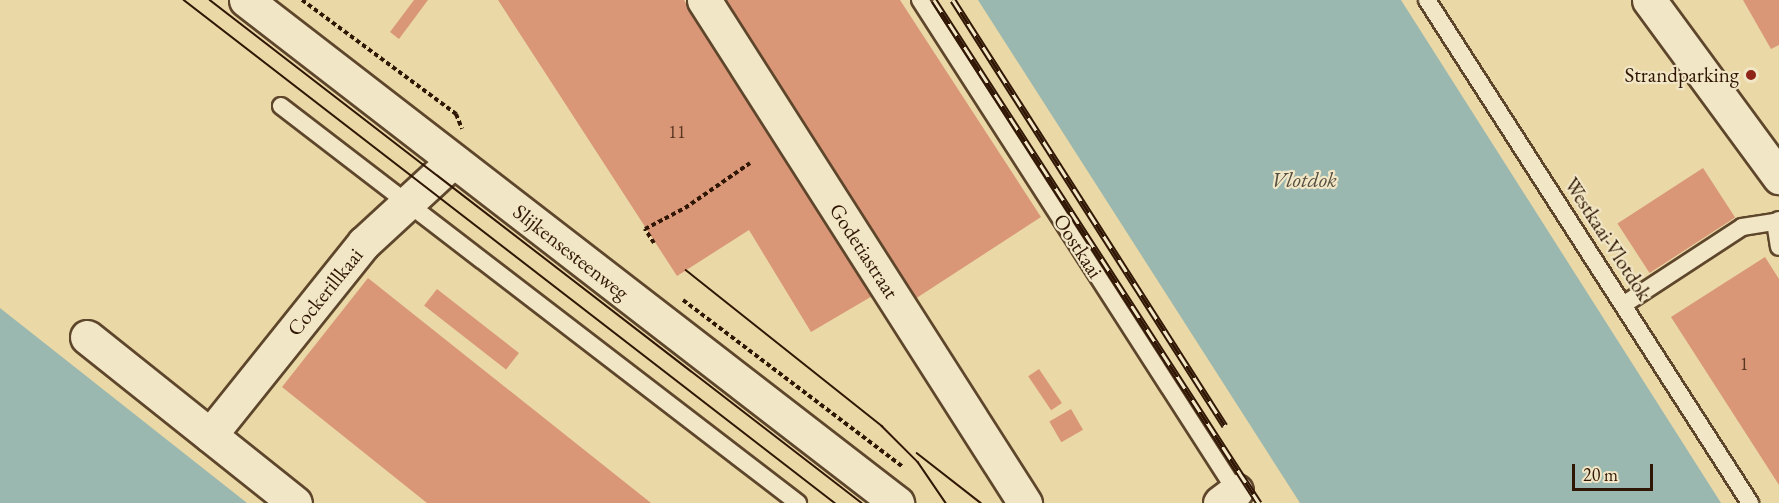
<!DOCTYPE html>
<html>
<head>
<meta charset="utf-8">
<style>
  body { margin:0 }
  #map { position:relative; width:1779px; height:503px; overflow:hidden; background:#ead8a6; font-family:"EB Garamond",serif }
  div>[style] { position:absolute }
  .water>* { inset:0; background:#9ab8af }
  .building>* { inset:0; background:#d99778; transform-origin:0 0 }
  .path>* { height:4px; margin-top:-2px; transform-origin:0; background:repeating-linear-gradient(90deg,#301604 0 4.5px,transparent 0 7.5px) }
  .roads { filter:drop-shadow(2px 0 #5e462c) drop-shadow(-2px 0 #5e462c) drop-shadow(0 2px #5e462c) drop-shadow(0 -2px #5e462c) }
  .service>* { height:16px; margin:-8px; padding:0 8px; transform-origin:8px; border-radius:8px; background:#f1e6c5 }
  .minor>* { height:33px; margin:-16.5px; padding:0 16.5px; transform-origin:16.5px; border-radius:16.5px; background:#f1e6c5 }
  .tram>* { height:1.5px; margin:-0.75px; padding:0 0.75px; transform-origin:0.75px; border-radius:0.75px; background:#301604 }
  .rail>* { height:7px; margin-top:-3.5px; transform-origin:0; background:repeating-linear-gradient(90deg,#f1e6c5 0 14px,#301604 0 28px); box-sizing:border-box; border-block:2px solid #301604 }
  .dots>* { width:16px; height:16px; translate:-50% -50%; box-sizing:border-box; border:3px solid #f1e6c5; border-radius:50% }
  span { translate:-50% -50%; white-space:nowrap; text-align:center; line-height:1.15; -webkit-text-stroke:4.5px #f1e6c5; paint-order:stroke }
  .number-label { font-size:18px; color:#5a3621 }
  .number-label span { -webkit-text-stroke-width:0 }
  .poi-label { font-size:21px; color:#301604 }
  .right { translate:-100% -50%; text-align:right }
  .street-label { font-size:21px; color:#301604 }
  .water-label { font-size:22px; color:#554f40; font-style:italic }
  .scale { position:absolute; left:1572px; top:464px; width:81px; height:27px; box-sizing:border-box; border:3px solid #301604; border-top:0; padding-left:8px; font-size:18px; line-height:21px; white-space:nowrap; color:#301604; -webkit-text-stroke:4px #f1e6c5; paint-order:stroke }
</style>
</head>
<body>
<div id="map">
  <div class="water">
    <div style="clip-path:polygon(978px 0,1401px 0,1721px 503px,1300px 503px)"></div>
    <div style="clip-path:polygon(0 308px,247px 503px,0 503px)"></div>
  </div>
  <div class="building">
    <div style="clip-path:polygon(414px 0,428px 0,399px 39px,390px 32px)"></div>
    <div style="clip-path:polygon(498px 0,684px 0,874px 295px,811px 332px,749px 230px,677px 276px)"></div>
    <div style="clip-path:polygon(725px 0,900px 0,1041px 217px,915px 299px)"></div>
    <div style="clip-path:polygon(1743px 0,1779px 0,1779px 45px,1771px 49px)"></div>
    <div style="left:1703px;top:168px;width:59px;height:102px;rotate:57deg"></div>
    <div style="clip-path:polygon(1765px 257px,1779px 279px,1779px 485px,1671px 317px)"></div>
    <div style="clip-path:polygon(368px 278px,651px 503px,427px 503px,282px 387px)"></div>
    <div style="left:437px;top:289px;width:104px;height:21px;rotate:38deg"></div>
    <div style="left:1039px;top:369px;width:41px;height:13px;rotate:56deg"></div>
    <div style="left:1071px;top:409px;width:24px;height:25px;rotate:60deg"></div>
  </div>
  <div class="path">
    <div style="left:302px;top:0;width:192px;rotate:36.5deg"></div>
    <div style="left:456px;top:114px;width:16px;rotate:68deg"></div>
    <div style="left:654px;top:243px;width:17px;rotate:-123deg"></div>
    <div style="left:645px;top:229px;width:45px;rotate:-27.7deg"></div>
    <div style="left:685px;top:208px;width:79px;rotate:-34.7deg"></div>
    <div style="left:683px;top:300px;width:276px;rotate:37.2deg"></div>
  </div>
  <div class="roads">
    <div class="service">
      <div style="left:920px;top:0;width:590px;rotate:57.25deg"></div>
      <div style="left:1427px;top:0;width:598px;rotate:57.29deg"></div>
      <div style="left:281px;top:106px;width:652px;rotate:37.52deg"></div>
      <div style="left:1779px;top:220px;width:4px;rotate:153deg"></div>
      <div style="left:1775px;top:222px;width:25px;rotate:81deg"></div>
      <div style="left:1623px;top:305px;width:142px;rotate:-33.2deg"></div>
      <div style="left:1742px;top:227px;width:33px;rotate:-9deg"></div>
    </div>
    <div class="minor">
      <div style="left:246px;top:0;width:823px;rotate:37.69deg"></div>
      <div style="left:704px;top:0;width:597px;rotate:57.46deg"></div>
      <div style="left:1649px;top:0;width:220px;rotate:53.7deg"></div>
      <div style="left:87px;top:337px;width:266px;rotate:38.6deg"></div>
      <div style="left:210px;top:435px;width:246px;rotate:-51.3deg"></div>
      <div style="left:364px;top:243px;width:121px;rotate:-42.7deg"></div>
      <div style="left:1220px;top:503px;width:20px;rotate:-37deg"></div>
    </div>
  </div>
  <div class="tram">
    <div style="left:184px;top:0;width:823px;rotate:37.69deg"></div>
    <div style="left:210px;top:0;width:823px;rotate:37.65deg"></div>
    <div style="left:686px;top:270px;width:251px;rotate:38.5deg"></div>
    <div style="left:882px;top:426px;width:51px;rotate:45deg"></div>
    <div style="left:918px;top:462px;width:50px;rotate:55.7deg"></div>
    <div style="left:917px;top:453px;width:81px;rotate:38deg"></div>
  </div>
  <div class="rail">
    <div style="left:934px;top:0;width:599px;rotate:57.13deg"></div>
    <div style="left:953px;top:0;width:505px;rotate:57.44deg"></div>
  </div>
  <div class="dots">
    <div style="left:1751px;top:75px;background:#8f2418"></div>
  </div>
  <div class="number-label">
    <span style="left:677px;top:132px">11</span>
    <span style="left:1744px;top:364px">1</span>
  </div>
  <div class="poi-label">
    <span class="right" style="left:1739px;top:75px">Strandparking</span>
  </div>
  <div class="street-label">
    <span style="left:1608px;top:239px;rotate:57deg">Westkaai-Vlotdok</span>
    <span style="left:1078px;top:246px;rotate:57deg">Oostkaai</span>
    <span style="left:864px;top:251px;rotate:57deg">Godetiastraat</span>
    <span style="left:571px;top:252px;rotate:38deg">Slijkensesteenweg</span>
    <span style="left:325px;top:292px;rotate:-51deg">Cockerillkaai</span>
  </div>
  <div class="water-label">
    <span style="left:1304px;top:180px">Vlotdok</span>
  </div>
  <div class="scale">20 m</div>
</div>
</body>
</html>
